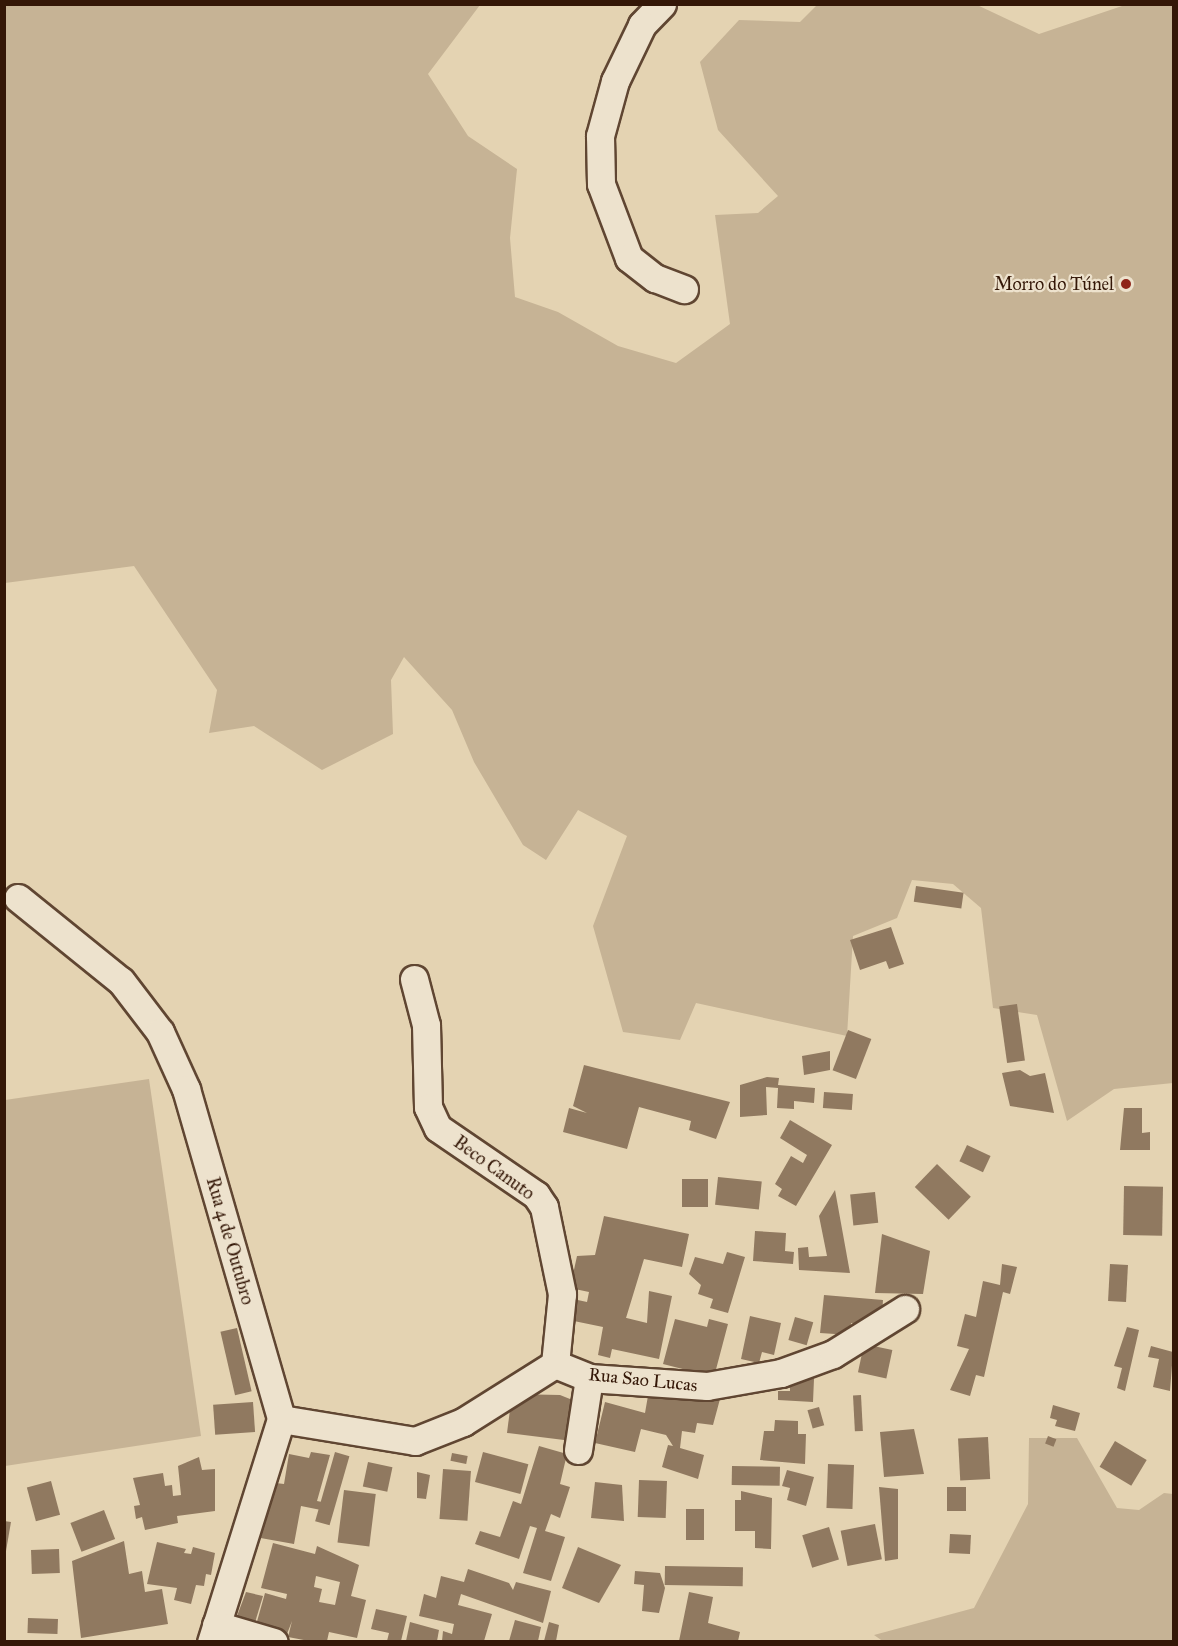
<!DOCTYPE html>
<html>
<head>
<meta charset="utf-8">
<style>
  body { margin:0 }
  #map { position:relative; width:1178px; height:1646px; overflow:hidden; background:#e4d3b2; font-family:"IM FELL Great Primer",serif }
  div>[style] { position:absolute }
  .green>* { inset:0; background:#c6b395 }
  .building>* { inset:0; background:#907960; transform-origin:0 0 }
  .roads { filter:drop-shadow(2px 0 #604632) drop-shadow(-2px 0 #604632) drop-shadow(0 2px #604632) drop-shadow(0 -2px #604632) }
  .street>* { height:27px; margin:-13.5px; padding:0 13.5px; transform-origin:13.5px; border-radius:13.5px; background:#ede2cd }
  .dots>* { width:16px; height:16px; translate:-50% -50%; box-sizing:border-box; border:3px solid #ede2cd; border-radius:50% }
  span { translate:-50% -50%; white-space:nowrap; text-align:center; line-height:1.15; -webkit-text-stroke:4.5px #ede2cd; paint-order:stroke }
  .poi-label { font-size:18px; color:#341707 }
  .right { translate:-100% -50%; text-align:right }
  .street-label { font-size:18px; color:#341707 }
  .frame { position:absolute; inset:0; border:6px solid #341707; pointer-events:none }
</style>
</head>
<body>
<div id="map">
  <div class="green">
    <div style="clip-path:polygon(975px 4px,1039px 34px,1125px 5px,1173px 5px,1173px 1083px,1114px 1089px,1067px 1121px,1037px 1015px,993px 1008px,981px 908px,953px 884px,912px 880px,897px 918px,853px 936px,847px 1036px,696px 1003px,680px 1040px,623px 1032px,593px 926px,627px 836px,578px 810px,546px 860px,523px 845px,474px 762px,452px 710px,404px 657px,391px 680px,393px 734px,322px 770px,254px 726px,209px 733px,217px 690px,134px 566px,5px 583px,5px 5px,480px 5px,428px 74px,468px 136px,517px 169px,510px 238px,515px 297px,558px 312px,618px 346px,676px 363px,730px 324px,715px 215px,758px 213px,778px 196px,718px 130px,700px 62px,739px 20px,800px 22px,817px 5px)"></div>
    <div style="clip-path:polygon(149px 1079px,201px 1436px,5px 1466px,5px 1100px)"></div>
    <div style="clip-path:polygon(1029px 1438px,1077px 1438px,1117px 1508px,1139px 1510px,1164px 1493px,1173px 1494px,1173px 1641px,884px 1642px,874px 1635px,974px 1608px,1028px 1504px)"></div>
  </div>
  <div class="building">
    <div style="left:916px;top:886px;width:48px;height:16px;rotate:8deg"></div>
    <div style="clip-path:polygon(891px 927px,904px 964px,889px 969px,886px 961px,860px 970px,850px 940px)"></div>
    <div style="left:1017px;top:1004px;width:57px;height:18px;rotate:82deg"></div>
    <div style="left:848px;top:1030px;width:25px;height:43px;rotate:21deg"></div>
    <div style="clip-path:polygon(830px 1051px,830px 1070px,804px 1075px,802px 1056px)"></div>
    <div style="clip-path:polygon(584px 1065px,730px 1102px,716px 1139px,689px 1130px,691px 1121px,639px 1107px,627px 1149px,563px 1132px,569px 1108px,587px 1113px,573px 1106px)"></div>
    <div style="clip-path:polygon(1020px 1070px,1030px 1076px,1045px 1073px,1054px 1113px,1010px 1106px,1002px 1073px)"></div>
    <div style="clip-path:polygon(767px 1077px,779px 1078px,778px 1085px,815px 1088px,814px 1103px,794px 1101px,794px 1109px,777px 1108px,778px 1088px,766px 1087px,767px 1115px,740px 1117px,740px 1085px)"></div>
    <div style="left:824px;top:1092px;width:29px;height:16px;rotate:4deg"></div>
    <div style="clip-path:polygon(1124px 1108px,1142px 1108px,1142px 1133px,1150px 1132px,1150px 1150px,1120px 1150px)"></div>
    <div style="clip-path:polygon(790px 1120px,832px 1145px,796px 1206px,778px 1196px,782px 1189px,775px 1184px,791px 1156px,803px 1163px,807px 1155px,780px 1138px)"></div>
    <div style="left:967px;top:1145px;width:26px;height:18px;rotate:25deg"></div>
    <div style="left:937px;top:1164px;width:47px;height:32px;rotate:44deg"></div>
    <div style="left:718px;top:1177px;width:44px;height:28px;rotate:6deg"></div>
    <div style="left:682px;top:1179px;width:26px;height:28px"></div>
    <div style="left:1124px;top:1186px;width:39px;height:49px;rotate:1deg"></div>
    <div style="clip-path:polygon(835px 1190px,850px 1273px,799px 1270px,798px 1248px,808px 1247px,809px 1257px,827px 1256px,819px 1216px)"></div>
    <div style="left:875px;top:1192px;width:31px;height:25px;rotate:84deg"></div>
    <div style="clip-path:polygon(604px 1216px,689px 1234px,682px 1267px,644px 1259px,626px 1318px,606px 1313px,647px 1323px,649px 1291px,672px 1296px,659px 1359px,612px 1349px,610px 1358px,598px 1355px,603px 1327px,569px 1320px,573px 1299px,587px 1302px,589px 1292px,570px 1288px,577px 1256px,595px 1255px)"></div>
    <div style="clip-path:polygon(755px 1231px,786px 1233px,785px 1251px,794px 1252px,793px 1264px,753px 1261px)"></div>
    <div style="clip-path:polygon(882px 1234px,930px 1251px,923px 1294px,875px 1293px)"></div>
    <div style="clip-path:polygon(727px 1252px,745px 1257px,728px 1313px,710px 1308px,713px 1299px,698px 1294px,701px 1285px,689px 1274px,695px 1257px,723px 1264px)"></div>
    <div style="clip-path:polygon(1002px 1264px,1017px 1267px,1010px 1294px,1003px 1292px,984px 1377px,976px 1375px,970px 1396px,950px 1390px,969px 1349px,957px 1346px,965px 1314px,976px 1317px,983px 1281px,1000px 1285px)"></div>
    <div style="left:1110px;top:1264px;width:18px;height:37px;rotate:3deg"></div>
    <div style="clip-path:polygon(824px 1295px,883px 1300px,882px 1314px,865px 1327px,851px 1323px,850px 1335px,820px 1333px)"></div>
    <div style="clip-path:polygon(750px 1316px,781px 1323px,774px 1355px,762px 1352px,759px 1363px,741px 1359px)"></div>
    <div style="left:795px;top:1317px;width:19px;height:24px;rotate:16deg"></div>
    <div style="clip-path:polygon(675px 1319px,707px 1327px,709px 1319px,728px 1324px,714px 1377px,663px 1364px)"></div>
    <div style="clip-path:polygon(1127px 1327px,1139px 1330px,1125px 1391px,1117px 1388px,1122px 1368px,1114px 1366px)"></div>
    <div style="left:237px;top:1328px;width:65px;height:17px;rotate:77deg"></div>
    <div style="left:864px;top:1344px;width:29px;height:29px;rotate:12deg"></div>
    <div style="clip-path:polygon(1151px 1346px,1173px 1352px,1170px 1391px,1153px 1387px,1159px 1359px,1148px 1357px)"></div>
    <div style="clip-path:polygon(790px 1378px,814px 1379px,813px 1402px,778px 1400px,778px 1391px,790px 1391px)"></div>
    <div style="clip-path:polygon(649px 1390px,720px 1399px,713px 1425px,697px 1423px,695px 1433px,682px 1431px,680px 1448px,704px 1455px,698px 1479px,662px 1467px,668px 1445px,673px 1446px,666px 1435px,641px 1429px,635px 1452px,595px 1443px,605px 1402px,645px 1413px)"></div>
    <div style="clip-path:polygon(512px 1394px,560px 1395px,575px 1401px,572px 1441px,507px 1433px)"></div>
    <div style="left:861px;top:1395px;width:36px;height:8px;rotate:87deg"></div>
    <div style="left:253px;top:1402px;width:30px;height:40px;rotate:86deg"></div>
    <div style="clip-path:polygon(1053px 1405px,1080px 1413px,1075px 1431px,1055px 1426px,1057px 1420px,1050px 1418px)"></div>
    <div style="left:819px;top:1407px;width:19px;height:12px;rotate:74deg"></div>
    <div style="clip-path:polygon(775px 1420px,798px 1421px,798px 1434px,806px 1434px,805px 1464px,760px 1460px,764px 1431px,774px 1431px)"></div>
    <div style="clip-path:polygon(914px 1429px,924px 1474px,884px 1477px,880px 1432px)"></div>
    <div style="left:1048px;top:1436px;width:9px;height:8px;rotate:21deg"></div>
    <div style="left:988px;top:1437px;width:42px;height:30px;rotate:87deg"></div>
    <div style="left:1115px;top:1441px;width:37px;height:30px;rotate:31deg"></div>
    <div style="clip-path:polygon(539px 1446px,567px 1454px,560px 1484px,570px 1487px,560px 1518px,551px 1514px,545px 1531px,565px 1537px,551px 1581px,523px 1573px,537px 1528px,530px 1526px,519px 1559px,475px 1544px,480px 1531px,500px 1537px,513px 1501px,521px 1504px)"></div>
    <div style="clip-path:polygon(311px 1452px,330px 1455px,317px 1501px,322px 1502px,321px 1510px,301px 1506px,294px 1544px,255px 1537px,268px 1482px,284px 1484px,289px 1454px,309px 1458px)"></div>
    <div style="left:335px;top:1452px;width:15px;height:72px;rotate:16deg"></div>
    <div style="left:483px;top:1452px;width:47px;height:31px;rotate:15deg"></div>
    <div style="left:452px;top:1453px;width:16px;height:8px;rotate:11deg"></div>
    <div style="clip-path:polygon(199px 1457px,202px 1470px,215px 1469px,215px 1511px,177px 1516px,178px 1523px,145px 1530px,142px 1517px,136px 1519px,134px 1506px,140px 1505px,133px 1478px,163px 1473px,165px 1486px,172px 1485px,173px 1496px,181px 1495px,178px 1466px)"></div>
    <div style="left:368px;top:1462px;width:25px;height:25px;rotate:12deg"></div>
    <div style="left:828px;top:1464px;width:26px;height:44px;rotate:2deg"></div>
    <div style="left:732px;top:1466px;width:48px;height:19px;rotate:1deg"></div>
    <div style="left:443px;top:1469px;width:28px;height:50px;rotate:4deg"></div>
    <div style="clip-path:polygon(787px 1470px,814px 1477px,806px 1506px,787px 1500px,790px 1488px,782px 1486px)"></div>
    <div style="clip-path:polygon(417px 1472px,430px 1475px,426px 1499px,417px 1498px)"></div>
    <div style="left:639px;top:1480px;width:28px;height:37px;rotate:2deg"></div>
    <div style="left:51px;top:1481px;width:35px;height:25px;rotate:75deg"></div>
    <div style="clip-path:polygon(595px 1482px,622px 1485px,624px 1521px,591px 1518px)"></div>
    <div style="clip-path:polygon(879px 1487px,898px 1489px,898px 1559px,885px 1561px)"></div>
    <div style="left:947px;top:1487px;width:19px;height:24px"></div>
    <div style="left:344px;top:1490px;width:32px;height:53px;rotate:7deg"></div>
    <div style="clip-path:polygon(741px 1491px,772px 1498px,771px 1549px,755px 1548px,755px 1531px,735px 1531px,735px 1500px,741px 1500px)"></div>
    <div style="left:686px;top:1509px;width:18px;height:31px"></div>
    <div style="left:104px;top:1510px;width:31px;height:36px;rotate:69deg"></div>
    <div style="clip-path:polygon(4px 1521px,11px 1522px,6px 1551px,4px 1551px)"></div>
    <div style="left:875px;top:1524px;width:36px;height:35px;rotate:79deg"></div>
    <div style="left:829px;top:1527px;width:34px;height:28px;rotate:73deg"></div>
    <div style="left:950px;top:1534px;width:21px;height:19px;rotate:3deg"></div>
    <div style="clip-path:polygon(124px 1541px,129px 1574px,142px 1571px,145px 1592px,162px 1589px,168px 1624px,81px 1638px,72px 1561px)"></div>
    <div style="clip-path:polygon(157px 1542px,186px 1549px,184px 1553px,191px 1554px,193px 1547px,215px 1553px,211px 1575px,206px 1574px,204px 1586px,196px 1585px,191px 1604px,174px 1600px,177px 1588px,147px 1584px)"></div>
    <div style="clip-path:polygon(evenodd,273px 1543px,315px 1554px,317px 1546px,359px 1565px,351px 1596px,366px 1600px,357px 1638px,329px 1632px,327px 1641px,309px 1641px,288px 1637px,292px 1621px,287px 1634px,256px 1625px,265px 1593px,286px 1599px,287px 1594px,261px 1588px,273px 1543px,316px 1576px,340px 1582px,335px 1605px,319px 1602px,322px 1589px,314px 1587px,316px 1576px)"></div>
    <div style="clip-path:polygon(578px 1547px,621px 1565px,599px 1603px,562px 1588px)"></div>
    <div style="left:59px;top:1549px;width:24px;height:28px;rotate:88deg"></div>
    <div style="left:665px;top:1566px;width:78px;height:19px;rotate:1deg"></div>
    <div style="clip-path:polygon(468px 1569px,509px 1583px,513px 1590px,516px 1582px,551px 1591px,543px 1623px,461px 1594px,458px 1605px,492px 1614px,484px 1641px,442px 1641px,443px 1631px,452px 1634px,454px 1624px,419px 1616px,424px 1594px,436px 1598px,441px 1576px,464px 1582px)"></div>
    <div style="clip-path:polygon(635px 1571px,660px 1573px,665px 1588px,659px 1613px,642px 1611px,644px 1585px,634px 1584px)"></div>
    <div style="clip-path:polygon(246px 1592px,263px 1596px,253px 1629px,234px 1624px)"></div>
    <div style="clip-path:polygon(689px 1592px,713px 1597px,708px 1623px,740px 1632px,738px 1641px,679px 1641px)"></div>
    <div style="clip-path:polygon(376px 1609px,407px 1616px,401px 1641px,387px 1641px,389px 1633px,371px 1629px)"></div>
    <div style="left:28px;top:1618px;width:30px;height:15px;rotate:2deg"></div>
    <div style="clip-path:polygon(515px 1620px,541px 1627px,538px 1641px,509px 1641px)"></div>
    <div style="clip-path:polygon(410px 1622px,439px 1630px,437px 1641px,406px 1641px)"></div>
    <div style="clip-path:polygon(549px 1622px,559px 1625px,556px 1641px,544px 1641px)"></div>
  </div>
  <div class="roads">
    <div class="street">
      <div style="left:662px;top:4px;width:29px;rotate:134deg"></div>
      <div style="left:642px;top:25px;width:62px;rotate:115.7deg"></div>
      <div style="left:615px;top:81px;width:57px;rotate:105.3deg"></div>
      <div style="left:600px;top:136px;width:48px;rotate:88.8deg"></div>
      <div style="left:601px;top:184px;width:79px;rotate:69.3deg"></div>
      <div style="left:629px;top:258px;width:33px;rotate:38deg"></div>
      <div style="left:655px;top:278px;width:31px;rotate:21deg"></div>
      <div style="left:18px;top:898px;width:132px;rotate:38.9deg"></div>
      <div style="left:121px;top:981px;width:64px;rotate:52.6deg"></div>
      <div style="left:160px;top:1032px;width:63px;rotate:65.5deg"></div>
      <div style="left:186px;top:1089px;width:343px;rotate:73.9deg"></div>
      <div style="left:281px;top:1419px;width:234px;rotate:107.4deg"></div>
      <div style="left:414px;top:979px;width:48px;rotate:75.4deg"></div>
      <div style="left:426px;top:1025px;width:82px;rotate:88.6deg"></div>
      <div style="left:428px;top:1107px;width:23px;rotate:65deg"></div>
      <div style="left:438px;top:1128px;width:119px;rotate:34.4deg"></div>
      <div style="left:536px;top:1195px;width:14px;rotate:56deg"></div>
      <div style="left:544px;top:1207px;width:89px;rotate:78.3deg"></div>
      <div style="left:562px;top:1294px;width:70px;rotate:95.7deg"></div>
      <div style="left:281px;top:1419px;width:136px;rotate:9.3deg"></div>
      <div style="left:415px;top:1441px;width:52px;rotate:-21.6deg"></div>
      <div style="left:463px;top:1422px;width:109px;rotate:-32.2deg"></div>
      <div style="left:555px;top:1364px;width:37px;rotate:22deg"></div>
      <div style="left:589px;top:1378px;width:118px;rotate:3.9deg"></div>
      <div style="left:707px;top:1386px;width:75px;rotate:-10deg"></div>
      <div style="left:781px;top:1373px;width:55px;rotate:-20.1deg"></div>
      <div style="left:833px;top:1354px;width:85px;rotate:-32deg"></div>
      <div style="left:578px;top:1450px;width:73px;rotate:-81.3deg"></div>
      <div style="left:216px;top:1625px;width:60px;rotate:16.3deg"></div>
    </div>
  </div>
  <div class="dots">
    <div style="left:1126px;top:284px;background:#8f2418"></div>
  </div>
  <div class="poi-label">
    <span class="right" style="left:1114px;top:284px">Morro do Túnel</span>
  </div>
  <div class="street-label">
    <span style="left:494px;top:1168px;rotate:36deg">Beco Canuto</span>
    <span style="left:230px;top:1241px;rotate:74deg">Rua 4 de Outubro</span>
    <span style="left:643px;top:1380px;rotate:6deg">Rua Sao Lucas</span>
  </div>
  <div class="frame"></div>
</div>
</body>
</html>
